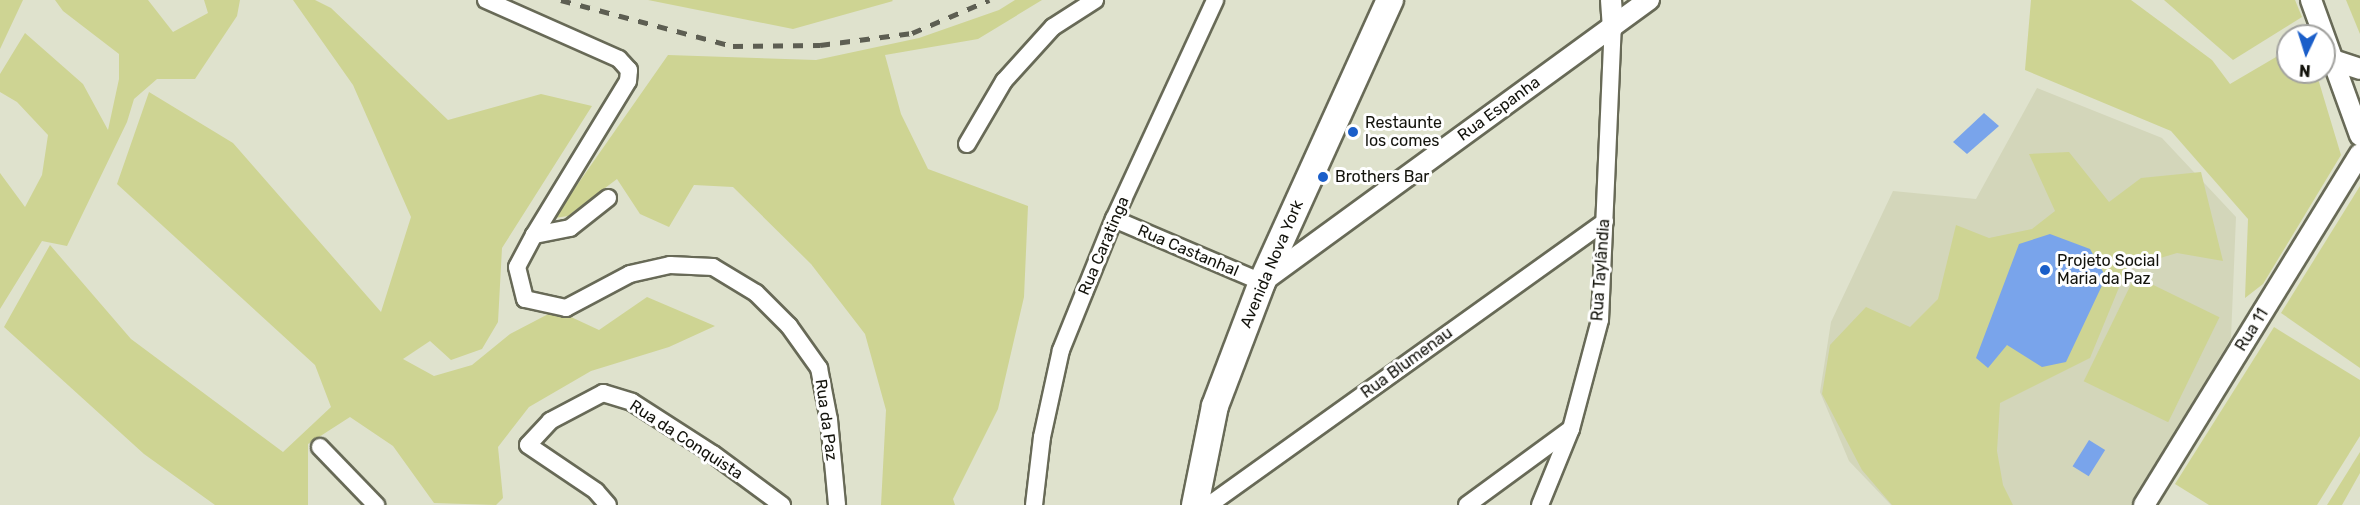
<!DOCTYPE html>
<html>
<head>
<meta charset="utf-8">
<style>
  body { margin:0 }
  #map { position:relative; width:2360px; height:505px; overflow:hidden; background:#dfe2cd; font-family:Rubik,sans-serif }
  div>[style] { position:absolute }
  .built>* { inset:0; background:#d3d6ba }
  .green>* { inset:0; background:#ced493; transform-origin:0 0 }
  .water>* { inset:0; background:#79a4eb; transform-origin:0 0 }
  .roads { filter:drop-shadow(2px 0 #686a57) drop-shadow(-2px 0 #686a57) drop-shadow(0 2px #686a57) drop-shadow(0 -2px #686a57) }
  .minor>* { height:16px; margin:-8px; padding:0 8px; transform-origin:8px; border-radius:8px; background:#fff }
  .tertiary>* { height:20px; margin:-10px; padding:0 10px; transform-origin:10px; border-radius:10px; background:#fff }
  .primary>* { height:26px; margin:-13px; padding:0 13px; transform-origin:13px; border-radius:13px; background:#fff }
  .rail>* { height:4.5px; margin-top:-2.25px; transform-origin:0; background:repeating-linear-gradient(90deg,#5d5e52 0 10px,transparent 0 20px) }
  .dots>* { width:16px; height:16px; translate:-50% -50%; box-sizing:border-box; border:3px solid #fff; border-radius:50% }
  span { translate:-50% -50%; white-space:nowrap; text-align:center; line-height:1.15; -webkit-text-stroke:6px #fff; paint-order:stroke }
  .street-label { font-size:16px; color:#13130c }
  .poi-label { font-size:16px; color:#13130c }
  .left { translate:0 -50%; text-align:left }
  .north { position:absolute; left:2276px; top:24px; width:60px; height:60px; box-sizing:border-box; background:#fff; border:2px solid #a1a19e; border-radius:50%; rotate:184deg; font-size:16px; font-weight:700; line-height:24px; text-align:center; color:#13130c }
  .north::after { content:''; display:block; margin:auto; width:21px; height:27px; background:#1a5ec9; clip-path:polygon(50% 0,100% 100%,50% 72%,0 100%) }
</style>
</head>
<body>
<div id="map">
  <div class="built">
    <div style="clip-path:polygon(2037px 88px,2162px 138px,2236px 217px,2231px 338px,2133px 505px,1891px 505px,1849px 461px,1820px 392px,1831px 322px,1893px 191px,1976px 199px)"></div>
  </div>
  <div class="green">
    <div style="clip-path:polygon(0 0,23px 0,0 49px)"></div>
    <div style="clip-path:polygon(55px 0,148px 0,173px 32px,208px 13px,204px 0,240px 0,237px 16px,195px 79px,157px 79px,134px 99px,127px 122px,67px 246px,42px 241px,0 309px,0 173px,25px 207px,42px 175px,48px 135px,17px 102px,0 92px,0 74px,25px 33px,83px 84px,108px 130px,119px 79px,119px 54px,63px 11px)"></div>
    <div style="clip-path:polygon(293px 0,315px 0,331px 8px,448px 120px,541px 94px,592px 106px,502px 248px,498px 322px,482px 349px,451px 360px,430px 341px,403px 359px,434px 376px,472px 365px,510px 334px,556px 310px,599px 330px,647px 297px,715px 326px,669px 347px,591px 371px,529px 407px,498px 447px,503px 498px,496px 505px,434px 503px,393px 446px,350px 417px,308px 444px,308px 505px,215px 505px,144px 454px,4px 327px,50px 245px,131px 339px,283px 452px,331px 407px,315px 365px,117px 184px,149px 92px,233px 143px,381px 312px,411px 217px,353px 85px)"></div>
    <div style="clip-path:polygon(648px 0,892px 0,893px 1px,793px 29px)"></div>
    <div style="clip-path:polygon(1015px 0,1042px 0,978px 39px,885px 55px,901px 114px,928px 169px,1028px 206px,1024px 297px,998px 409px,953px 499px,955px 505px,881px 505px,886px 410px,865px 334px,811px 264px,733px 187px,694px 185px,669px 227px,640px 214px,617px 179px,568px 216px,554px 218px,668px 55px,816px 60px,919px 38px,999px 10px)"></div>
    <div style="clip-path:polygon(2031px 0,2131px 0,2212px 60px,2230px 84px,2288px 50px,2288px 72px,2316px 72px,2341px 155px,2263px 284px,2245px 298px,2248px 219px,2171px 131px,2025px 70px)"></div>
    <div style="clip-path:polygon(2164px 0,2295px 0,2302px 17px,2233px 60px)"></div>
    <div style="clip-path:polygon(2346px 0,2360px 0,2360px 34px)"></div>
    <div style="clip-path:polygon(2069px 152px,2109px 202px,2141px 178px,2201px 172px,2223px 261px,2177px 253px,2127px 268px,2090px 358px,2000px 403px,1997px 451px,2003px 485px,2013px 505px,1892px 505px,1862px 470px,1822px 394px,1830px 345px,1866px 307px,1910px 327px,1938px 299px,1956px 225px,1989px 238px,2032px 229px,2055px 211px,2029px 154px)"></div>
    <div style="clip-path:polygon(2360px 186px,2360px 368px,2281px 313px)"></div>
    <div style="left:2135px;top:276px;width:94px;height:117px;rotate:26deg"></div>
    <div style="clip-path:polygon(2274px 327px,2360px 380px,2360px 436px,2317px 505px,2209px 505px,2175px 484px)"></div>
    <div style="clip-path:polygon(2360px 452px,2360px 473px,2342px 505px,2327px 505px)"></div>
  </div>
  <div class="water">
    <div style="clip-path:polygon(1984px 113px,1999px 126px,1967px 154px,1953px 142px)"></div>
    <div style="clip-path:polygon(2050px 234px,2090px 249px,2106px 277px,2066px 362px,2042px 367px,2007px 345px,1988px 368px,1976px 358px,2019px 244px)"></div>
    <div style="left:2089px;top:440px;width:19px;height:31px;rotate:32deg"></div>
  </div>
  <div class="roads">
    <div class="minor">
      <div style="left:486px;top:0;width:145px;rotate:23.9deg"></div>
      <div style="left:619px;top:59px;width:15px;rotate:48deg"></div>
      <div style="left:629px;top:70px;width:11px;rotate:95deg"></div>
      <div style="left:628px;top:81px;width:180px;rotate:121.4deg"></div>
      <div style="left:967px;top:144px;width:73px;rotate:-59.6deg"></div>
      <div style="left:1004px;top:81px;width:73px;rotate:-47.8deg"></div>
      <div style="left:1053px;top:27px;width:50px;rotate:-32.7deg"></div>
      <div style="left:608px;top:198px;width:48px;rotate:141.7deg"></div>
      <div style="left:570px;top:228px;width:37px;rotate:169deg"></div>
      <div style="left:534px;top:235px;width:36px;rotate:118deg"></div>
      <div style="left:517px;top:267px;width:33px;rotate:76deg"></div>
      <div style="left:525px;top:299px;width:42px;rotate:12.4deg"></div>
      <div style="left:566px;top:308px;width:72px;rotate:-28deg"></div>
      <div style="left:630px;top:274px;width:41px;rotate:-12.7deg"></div>
      <div style="left:670px;top:265px;width:43px;rotate:2.7deg"></div>
      <div style="left:713px;top:267px;width:50px;rotate:31.2deg"></div>
      <div style="left:756px;top:293px;width:47px;rotate:45deg"></div>
      <div style="left:789px;top:326px;width:52px;rotate:54.5deg"></div>
      <div style="left:819px;top:368px;width:53px;rotate:79.1deg"></div>
      <div style="left:829px;top:420px;width:85px;rotate:84.6deg"></div>
      <div style="left:1114px;top:219px;width:161px;rotate:23.1deg"></div>
      <div style="left:320px;top:447px;width:81px;rotate:46deg"></div>
      <div style="left:608px;top:505px;width:18px;rotate:-131deg"></div>
      <div style="left:596px;top:491px;width:82px;rotate:-145.9deg"></div>
      <div style="left:528px;top:445px;width:33px;rotate:-47deg"></div>
      <div style="left:550px;top:421px;width:60px;rotate:-27.8deg"></div>
      <div style="left:603px;top:393px;width:30px;rotate:17deg"></div>
      <div style="left:632px;top:402px;width:96px;rotate:32.7deg"></div>
      <div style="left:713px;top:454px;width:86px;rotate:36.5deg"></div>
      <div style="left:1034px;top:505px;width:68px;rotate:-83.3deg"></div>
      <div style="left:1042px;top:437px;width:89px;rotate:-77.7deg"></div>
      <div style="left:1061px;top:350px;width:141px;rotate:-68deg"></div>
      <div style="left:1114px;top:219px;width:241px;rotate:-65.2deg"></div>
      <div style="left:1209px;top:505px;width:487px;rotate:-35.6deg"></div>
      <div style="left:1467px;top:505px;width:129px;rotate:-36.2deg"></div>
      <div style="left:1540px;top:505px;width:82px;rotate:-67.8deg"></div>
      <div style="left:1571px;top:429px;width:113px;rotate:-75.1deg"></div>
      <div style="left:1600px;top:320px;width:293px;rotate:-87.5deg"></div>
    </div>
    <div class="tertiary">
      <div style="left:1611px;top:0;width:27px;rotate:86deg"></div>
      <div style="left:2311px;top:0;width:144px;rotate:70.1deg"></div>
      <div style="left:2333px;top:60px;width:28px;rotate:18deg"></div>
      <div style="left:1262px;top:282px;width:479px;rotate:-36.1deg"></div>
      <div style="left:2144px;top:505px;width:412px;rotate:-58.4deg"></div>
    </div>
    <div class="primary">
      <div style="left:1195px;top:505px;width:101px;rotate:-78.6deg"></div>
      <div style="left:1215px;top:406px;width:133px;rotate:-69.2deg"></div>
      <div style="left:1262px;top:282px;width:310px;rotate:-65.6deg"></div>
    </div>
  </div>
  <div class="rail">
    <div style="left:561px;top:0;width:178px;rotate:15deg"></div>
    <div style="left:733px;top:46px;width:87px;rotate:-0.7deg"></div>
    <div style="left:820px;top:45px;width:93px;rotate:-7.4deg"></div>
    <div style="left:912px;top:33px;width:84px;rotate:-23.2deg"></div>
  </div>
  <div class="dots">
    <div style="left:1353px;top:132px;background:#1a5ec9"></div>
    <div style="left:1323px;top:177px;background:#1a5ec9"></div>
    <div style="left:2045px;top:270px;background:#1a5ec9"></div>
  </div>
  <div class="street-label">
    <span style="left:1499px;top:109px;rotate:-36deg">Rua Espanha</span>
    <span style="left:1104px;top:246px;rotate:-67deg">Rua Caratinga</span>
    <span style="left:1188px;top:251px;rotate:23deg">Rua Castanhal</span>
    <span style="left:1272px;top:264px;rotate:-67deg">Avenida Nova York</span>
    <span style="left:1601px;top:270px;rotate:-86deg">Rua Taylândia</span>
    <span style="left:2252px;top:330px;rotate:-58deg">Rua 11</span>
    <span style="left:1407px;top:363px;rotate:-36deg">Rua Blumenau</span>
    <span style="left:826px;top:420px;rotate:82deg">Rua da Paz</span>
    <span style="left:686px;top:440px;rotate:33deg">Rua da Conquista</span>
  </div>
  <div class="poi-label">
    <span class="left" style="left:1365px;top:132px">Restaunte<br>los comes</span>
    <span class="left" style="left:1335px;top:177px">Brothers Bar</span>
    <span class="left" style="left:2057px;top:270px">Projeto Social<br>Maria da Paz</span>
  </div>
  <div class="north">N</div>
</div>
</body>
</html>
